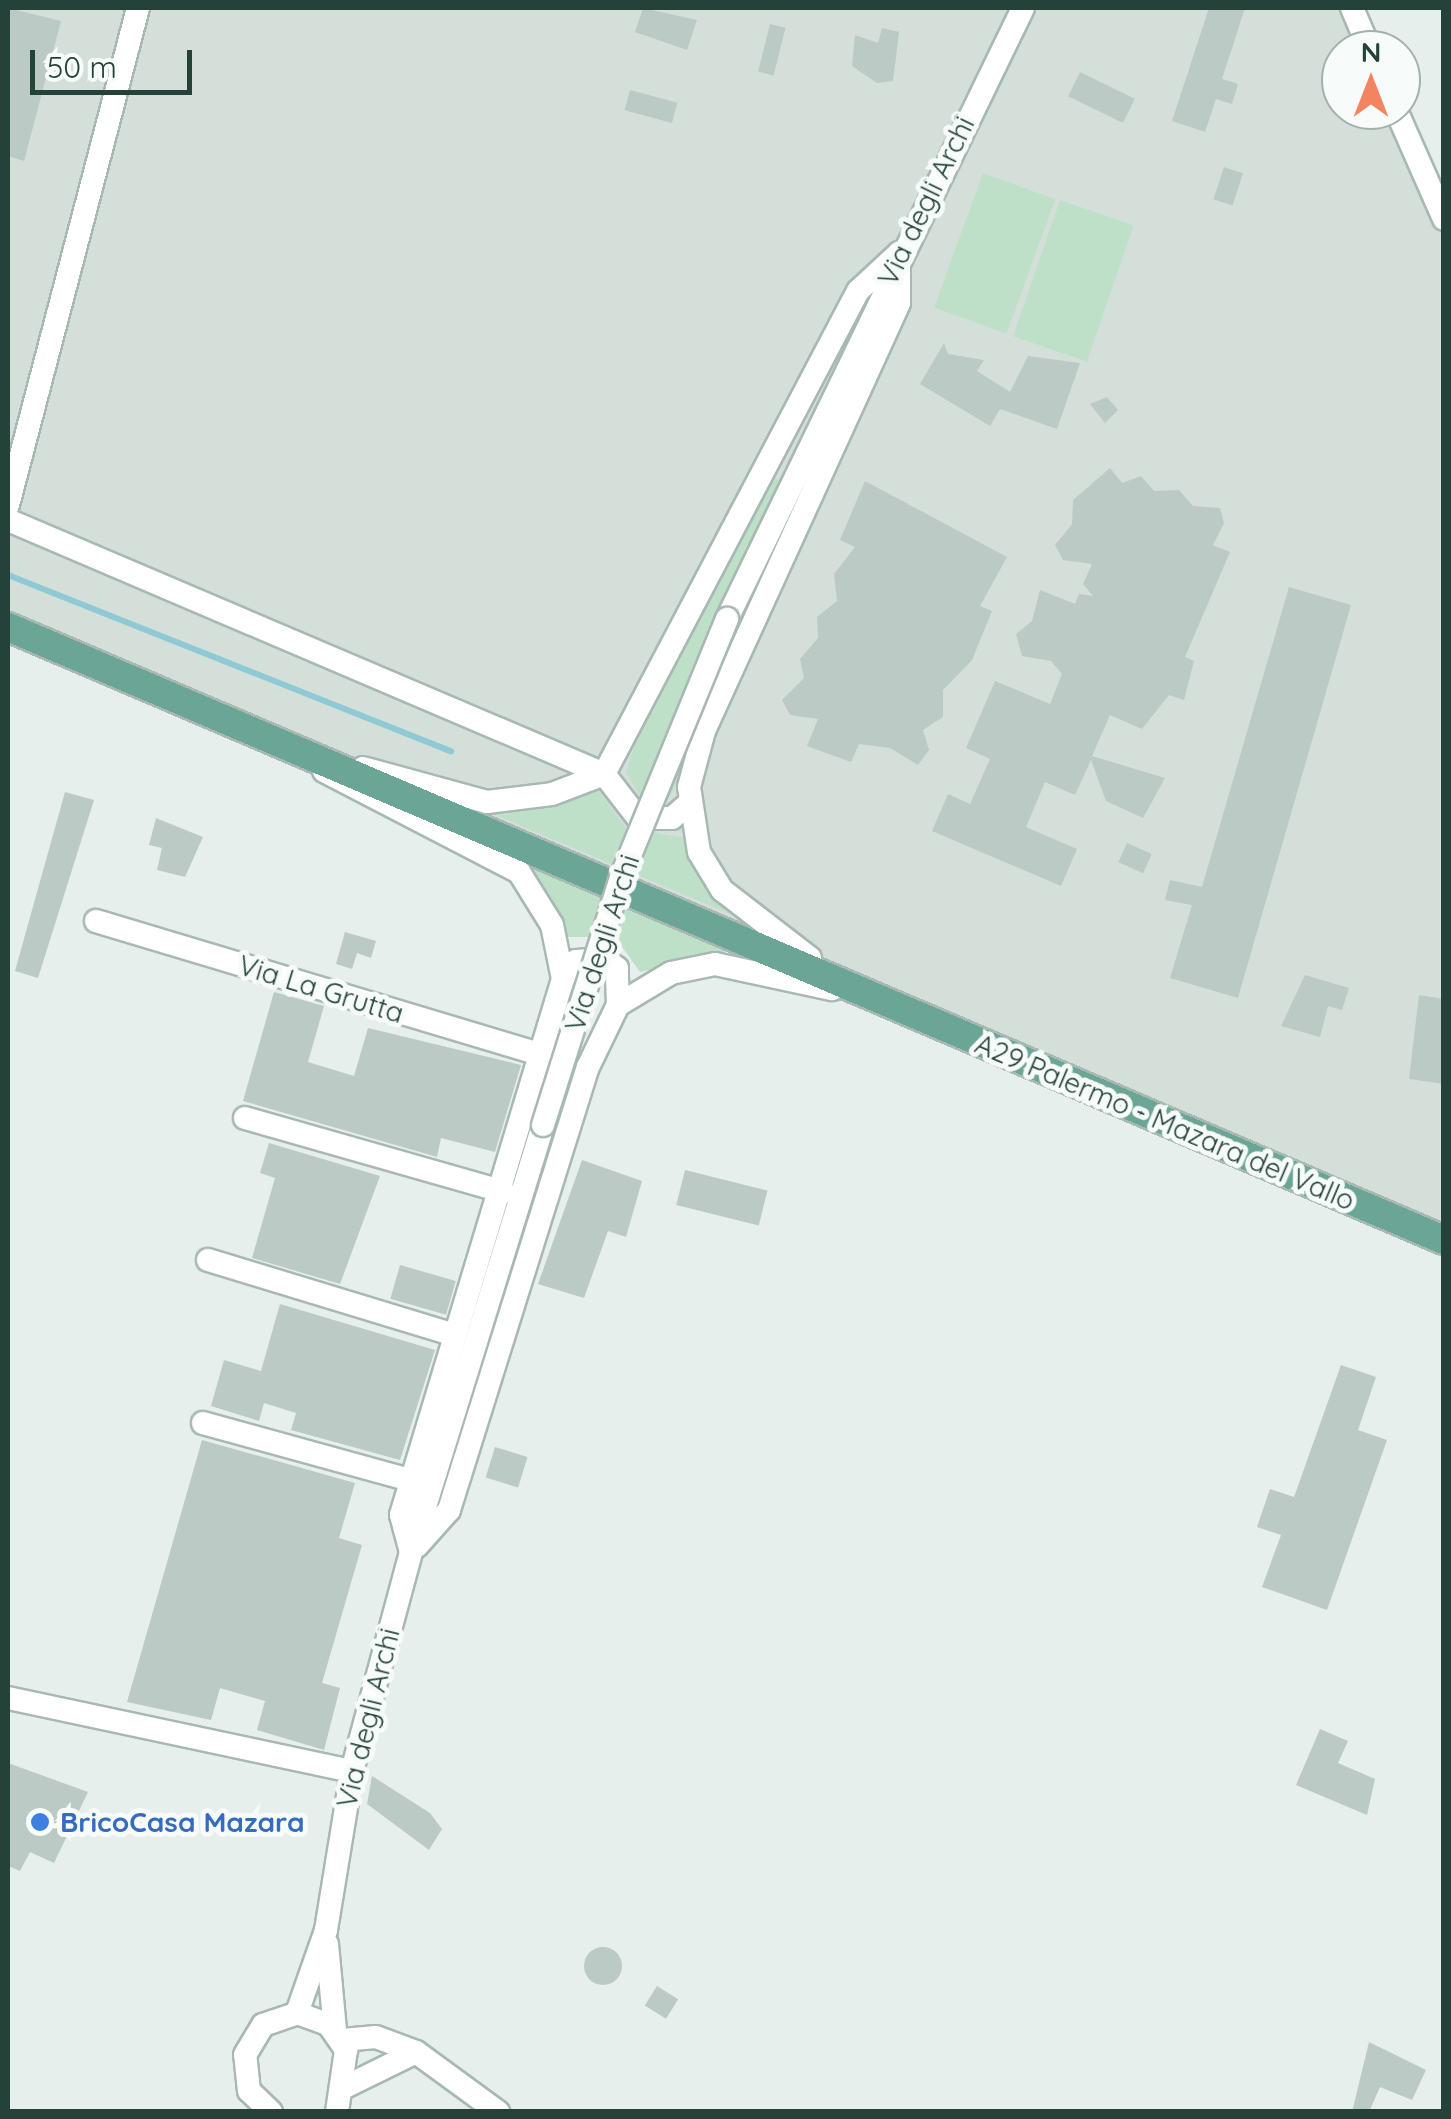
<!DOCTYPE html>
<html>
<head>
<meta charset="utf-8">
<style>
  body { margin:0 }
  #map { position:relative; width:1451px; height:2119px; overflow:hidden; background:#e6efeb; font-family:Quicksand,sans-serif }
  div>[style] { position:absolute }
  .built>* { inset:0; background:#d4dfda }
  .green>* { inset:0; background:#bfe0c8; transform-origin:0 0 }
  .stream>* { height:6px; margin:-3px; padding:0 3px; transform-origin:3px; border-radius:3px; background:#8ec9d4 }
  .building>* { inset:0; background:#bbcac4; transform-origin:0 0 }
  .round { border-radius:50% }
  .roads { filter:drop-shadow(2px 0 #a8b8b2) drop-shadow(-2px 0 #a8b8b2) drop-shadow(0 2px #a8b8b2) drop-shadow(0 -2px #a8b8b2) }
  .minor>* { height:22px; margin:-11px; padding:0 11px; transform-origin:11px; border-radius:11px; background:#fff }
  .major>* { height:28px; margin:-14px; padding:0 14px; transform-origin:14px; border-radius:14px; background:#6aa596 }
  .bridges { filter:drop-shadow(2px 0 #a8b8b2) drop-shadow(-2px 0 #a8b8b2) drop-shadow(0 2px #a8b8b2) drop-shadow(0 -2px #a8b8b2) }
  .minor-bridge>* { height:22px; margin:-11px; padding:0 11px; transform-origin:11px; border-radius:11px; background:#fff }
  .dots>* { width:28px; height:28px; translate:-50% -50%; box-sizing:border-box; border:5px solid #f7fbf9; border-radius:50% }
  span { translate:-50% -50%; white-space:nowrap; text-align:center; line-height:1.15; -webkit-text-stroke:10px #f7fbf9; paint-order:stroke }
  .street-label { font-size:28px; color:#24423a }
  .shop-label { font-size:28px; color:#366cbe; font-weight:700 }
  .left { translate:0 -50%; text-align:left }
  .frame { position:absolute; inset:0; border:10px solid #24423a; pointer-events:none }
  .north { position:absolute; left:1321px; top:30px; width:100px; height:100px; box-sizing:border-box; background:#f7fbf9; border:2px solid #a3b1ad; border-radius:50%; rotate:0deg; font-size:28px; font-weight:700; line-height:40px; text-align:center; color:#24423a }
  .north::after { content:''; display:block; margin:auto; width:35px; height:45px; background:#f4845f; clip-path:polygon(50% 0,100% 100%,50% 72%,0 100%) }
  .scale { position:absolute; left:30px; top:50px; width:162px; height:45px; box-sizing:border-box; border:5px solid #24423a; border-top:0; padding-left:12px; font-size:30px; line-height:35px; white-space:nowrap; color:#24423a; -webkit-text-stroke:8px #f7fbf9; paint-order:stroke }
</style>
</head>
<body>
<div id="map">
  <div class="built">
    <div style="clip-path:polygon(8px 8px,1352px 8px,1370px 50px,1341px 50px,1341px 110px,1396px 110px,1443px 219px,1443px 1240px,8px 627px)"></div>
  </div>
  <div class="green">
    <div style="left:983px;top:173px;width:77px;height:143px;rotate:20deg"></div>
    <div style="left:1060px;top:200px;width:78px;height:144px;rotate:19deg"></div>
    <div style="clip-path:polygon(771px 477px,807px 491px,671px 796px,643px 801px,626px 772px,638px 736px)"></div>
    <div style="clip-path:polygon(596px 787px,626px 828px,686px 838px,730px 914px,483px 810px)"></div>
    <div style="clip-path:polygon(522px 860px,729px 948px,731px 951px,640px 972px,615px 937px,563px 937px)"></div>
  </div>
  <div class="stream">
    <div style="left:8px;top:575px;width:477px;rotate:21.7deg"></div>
  </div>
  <div class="building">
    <div style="clip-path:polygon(8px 8px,61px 21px,24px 161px,8px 156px)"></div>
    <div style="clip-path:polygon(643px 8px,697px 20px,687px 50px,635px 32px)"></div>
    <div style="clip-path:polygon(1209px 8px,1245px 8px,1222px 79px,1238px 84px,1232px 104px,1216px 99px,1205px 132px,1172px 121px)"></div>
    <div style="left:770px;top:24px;width:16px;height:49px;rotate:14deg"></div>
    <div style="clip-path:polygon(882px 28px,899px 32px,893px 81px,877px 83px,852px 66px,855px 35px,878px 43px)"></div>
    <div style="left:1080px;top:72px;width:61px;height:27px;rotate:26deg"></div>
    <div style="left:630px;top:90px;width:49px;height:21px;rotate:15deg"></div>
    <div style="left:1224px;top:167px;width:20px;height:34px;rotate:18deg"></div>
    <div style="clip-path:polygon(944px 343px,948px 354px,984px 360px,977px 371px,1010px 392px,1028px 356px,1080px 363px,1057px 429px,1000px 409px,990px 426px,920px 384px)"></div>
    <div style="clip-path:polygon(1107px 397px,1118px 410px,1105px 423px,1090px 404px)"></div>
    <div style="clip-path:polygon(1110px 468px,1122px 483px,1141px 476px,1154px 491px,1179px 490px,1193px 506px,1220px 508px,1224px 523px,1213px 545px,1230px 552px,1185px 657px,1194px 661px,1184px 700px,1169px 695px,1142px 729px,1110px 715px,1092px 756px,1165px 778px,1143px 818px,1106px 801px,1091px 760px,1075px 795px,1045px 782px,1026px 827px,1077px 849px,1061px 886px,932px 831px,948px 794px,970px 804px,990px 759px,966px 748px,995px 681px,1050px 704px,1062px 674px,1051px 661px,1022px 656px,1016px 634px,1032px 621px,1040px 590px,1075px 604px,1079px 594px,1093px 596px,1083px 584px,1092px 564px,1063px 560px,1055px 545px,1072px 524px,1073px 500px)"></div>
    <div style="clip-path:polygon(865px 481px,1007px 557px,980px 606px,992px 611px,972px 660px,943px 690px,943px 717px,923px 730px,929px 750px,918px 765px,890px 748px,859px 744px,851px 762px,807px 746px,818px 719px,790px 715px,782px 700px,804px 678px,800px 659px,818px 638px,817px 617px,837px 601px,834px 574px,855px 547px,840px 540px)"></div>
    <div style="clip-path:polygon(1289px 587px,1351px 605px,1238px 998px,1170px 978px,1192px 905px,1165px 900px,1170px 880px,1202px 887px)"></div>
    <div style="clip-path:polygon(65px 792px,94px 800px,38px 978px,15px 971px)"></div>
    <div style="clip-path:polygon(156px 818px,203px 837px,185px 877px,157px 870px,162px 848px,149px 845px)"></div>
    <div style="left:1127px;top:843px;width:27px;height:21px;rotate:24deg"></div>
    <div style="clip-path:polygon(345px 932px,376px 941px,371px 958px,357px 953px,352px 969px,336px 964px)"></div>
    <div style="clip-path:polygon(1305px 975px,1349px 988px,1342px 1010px,1328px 1006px,1320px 1037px,1281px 1026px)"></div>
    <div style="clip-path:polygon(274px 992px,324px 1006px,308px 1062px,354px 1076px,368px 1028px,521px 1065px,495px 1152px,441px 1138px,437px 1157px,243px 1101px)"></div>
    <div style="clip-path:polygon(1419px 995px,1444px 999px,1444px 1084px,1409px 1079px)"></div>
    <div style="clip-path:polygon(269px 1143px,380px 1176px,340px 1284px,252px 1258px,275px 1178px,260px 1173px)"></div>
    <div style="clip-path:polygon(582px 1160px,642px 1181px,626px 1237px,608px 1231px,584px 1298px,538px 1284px)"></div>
    <div style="left:685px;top:1170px;width:85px;height:36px;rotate:14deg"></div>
    <div style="left:400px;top:1265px;width:58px;height:35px;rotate:16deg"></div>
    <div style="clip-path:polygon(280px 1304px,435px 1350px,400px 1460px,291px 1430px,296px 1413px,264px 1403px,259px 1421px,211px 1406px,224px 1360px,261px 1371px)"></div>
    <div style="clip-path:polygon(1341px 1365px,1376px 1377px,1358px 1430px,1387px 1440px,1327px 1610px,1262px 1587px,1281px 1535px,1257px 1527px,1270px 1489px,1294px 1497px)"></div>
    <div style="clip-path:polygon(202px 1440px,355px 1483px,339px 1538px,362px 1545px,322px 1683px,340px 1688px,324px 1750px,257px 1730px,265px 1701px,220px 1688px,211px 1720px,127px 1702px)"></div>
    <div style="left:495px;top:1447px;width:34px;height:32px;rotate:17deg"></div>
    <div style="clip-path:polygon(1320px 1729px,1348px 1741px,1338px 1763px,1375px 1779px,1367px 1815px,1296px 1785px)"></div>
    <div style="clip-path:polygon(8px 1763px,88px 1792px,54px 1863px,30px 1852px,20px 1871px,8px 1866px)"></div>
    <div style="clip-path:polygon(372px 1776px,430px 1813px,442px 1829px,429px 1850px,367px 1804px)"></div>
    <div class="round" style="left:584px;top:1947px;width:38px;height:38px"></div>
    <div style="left:657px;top:1986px;width:25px;height:23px;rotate:32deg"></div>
    <div style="clip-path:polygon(1369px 2042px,1426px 2070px,1412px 2100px,1380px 2087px,1369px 2112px,1352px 2112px)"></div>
  </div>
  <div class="roads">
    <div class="minor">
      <div style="left:1352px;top:8px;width:46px;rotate:66.8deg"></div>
      <div style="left:1396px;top:110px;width:119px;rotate:66.2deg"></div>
      <div style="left:8px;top:505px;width:514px;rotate:-75.34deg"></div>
      <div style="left:8px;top:520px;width:648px;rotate:23.08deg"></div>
      <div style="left:604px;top:774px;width:56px;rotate:52.3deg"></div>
      <div style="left:638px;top:818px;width:34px"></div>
      <div style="left:672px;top:818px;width:21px;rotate:-41deg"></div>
      <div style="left:727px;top:619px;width:679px;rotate:-64.15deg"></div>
      <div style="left:363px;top:768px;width:129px;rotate:15.3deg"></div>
      <div style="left:487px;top:802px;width:65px;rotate:-7deg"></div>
      <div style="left:552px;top:794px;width:56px;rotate:-21deg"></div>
      <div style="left:604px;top:774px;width:546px;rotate:-62.26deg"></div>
      <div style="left:858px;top:291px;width:56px;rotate:-42.8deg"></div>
      <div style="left:324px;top:771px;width:220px;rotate:27.4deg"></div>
      <div style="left:519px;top:872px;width:62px;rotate:58.1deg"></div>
      <div style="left:552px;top:925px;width:55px;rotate:78.5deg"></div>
      <div style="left:563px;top:979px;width:560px;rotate:106.82deg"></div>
      <div style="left:401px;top:1515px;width:38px;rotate:75deg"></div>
      <div style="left:96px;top:921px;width:470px;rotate:16.7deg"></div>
      <div style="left:810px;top:958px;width:111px;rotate:-142.3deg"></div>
      <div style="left:722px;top:890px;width:44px;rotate:-121.2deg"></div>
      <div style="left:699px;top:852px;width:66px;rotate:-98.7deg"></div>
      <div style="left:689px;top:787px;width:58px;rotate:-75deg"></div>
      <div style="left:704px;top:731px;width:470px;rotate:-65.5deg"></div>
      <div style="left:899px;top:303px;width:50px;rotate:-90deg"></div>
      <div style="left:618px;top:1005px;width:62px;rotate:-31.1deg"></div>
      <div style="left:671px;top:973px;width:45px;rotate:-11.6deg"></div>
      <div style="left:715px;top:964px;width:120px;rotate:12.1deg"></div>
      <div style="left:245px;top:1118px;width:269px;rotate:15.9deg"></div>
      <div style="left:208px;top:1260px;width:258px;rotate:16.9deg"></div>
      <div style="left:203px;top:1423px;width:215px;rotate:15.4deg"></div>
      <div style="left:417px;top:1546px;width:48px;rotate:-48.4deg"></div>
      <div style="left:449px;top:1510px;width:464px;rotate:-72.6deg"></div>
      <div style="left:588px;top:1067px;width:69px;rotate:-64.2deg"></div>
      <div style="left:618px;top:1005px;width:37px;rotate:-92deg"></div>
      <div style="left:617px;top:968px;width:16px;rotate:-145deg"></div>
      <div style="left:604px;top:959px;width:28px;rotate:176deg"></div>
      <div style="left:576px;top:961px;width:22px;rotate:126deg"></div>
      <div style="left:8px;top:1698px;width:352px;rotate:12deg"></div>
      <div style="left:327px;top:1944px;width:87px;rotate:84.7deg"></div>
      <div style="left:297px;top:2013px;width:88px;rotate:-70.7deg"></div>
      <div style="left:326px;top:1930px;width:161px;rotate:-80.7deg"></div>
      <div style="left:352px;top:1771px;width:227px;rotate:-74.9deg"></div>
      <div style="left:411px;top:1552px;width:447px;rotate:-72.8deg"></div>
      <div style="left:342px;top:2040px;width:34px;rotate:-5deg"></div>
      <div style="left:376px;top:2037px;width:43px;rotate:20.6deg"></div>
      <div style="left:416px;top:2052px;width:102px;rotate:36.2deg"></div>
      <div style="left:345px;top:2087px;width:79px;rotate:-26.2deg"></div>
      <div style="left:271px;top:2112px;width:30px;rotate:-136deg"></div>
      <div style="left:249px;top:2091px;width:36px;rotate:-96deg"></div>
      <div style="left:245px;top:2055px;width:35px;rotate:-59deg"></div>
      <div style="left:263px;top:2025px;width:36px;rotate:-19deg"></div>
      <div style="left:297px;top:2013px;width:33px;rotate:20deg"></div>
      <div style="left:328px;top:2024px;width:32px;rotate:55deg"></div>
      <div style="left:346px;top:2050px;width:63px;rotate:98.3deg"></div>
    </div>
    <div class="major">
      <div style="left:8px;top:627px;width:1561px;rotate:23.12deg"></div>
    </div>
  </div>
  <div class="bridges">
    <div class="minor-bridge">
      <div style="left:543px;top:1125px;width:262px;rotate:-72.5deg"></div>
      <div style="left:622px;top:875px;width:277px;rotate:-67.7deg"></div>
    </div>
  </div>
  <div class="dots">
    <div style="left:40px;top:1822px;background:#3f7fe0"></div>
  </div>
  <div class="street-label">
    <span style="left:926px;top:201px;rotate:-64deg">Via degli Archi</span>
    <span style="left:602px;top:943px;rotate:-72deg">Via degli Archi</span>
    <span style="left:321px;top:989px;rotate:17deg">Via La Grutta</span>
    <span style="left:1165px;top:1122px;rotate:23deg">A29 Palermo - Mazara del Vallo</span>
    <span style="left:368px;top:1718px;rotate:-76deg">Via degli Archi</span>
  </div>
  <div class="shop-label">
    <span class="left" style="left:60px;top:1822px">BricoCasa Mazara</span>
  </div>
  <div class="frame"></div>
  <div class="north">N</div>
  <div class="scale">50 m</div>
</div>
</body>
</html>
